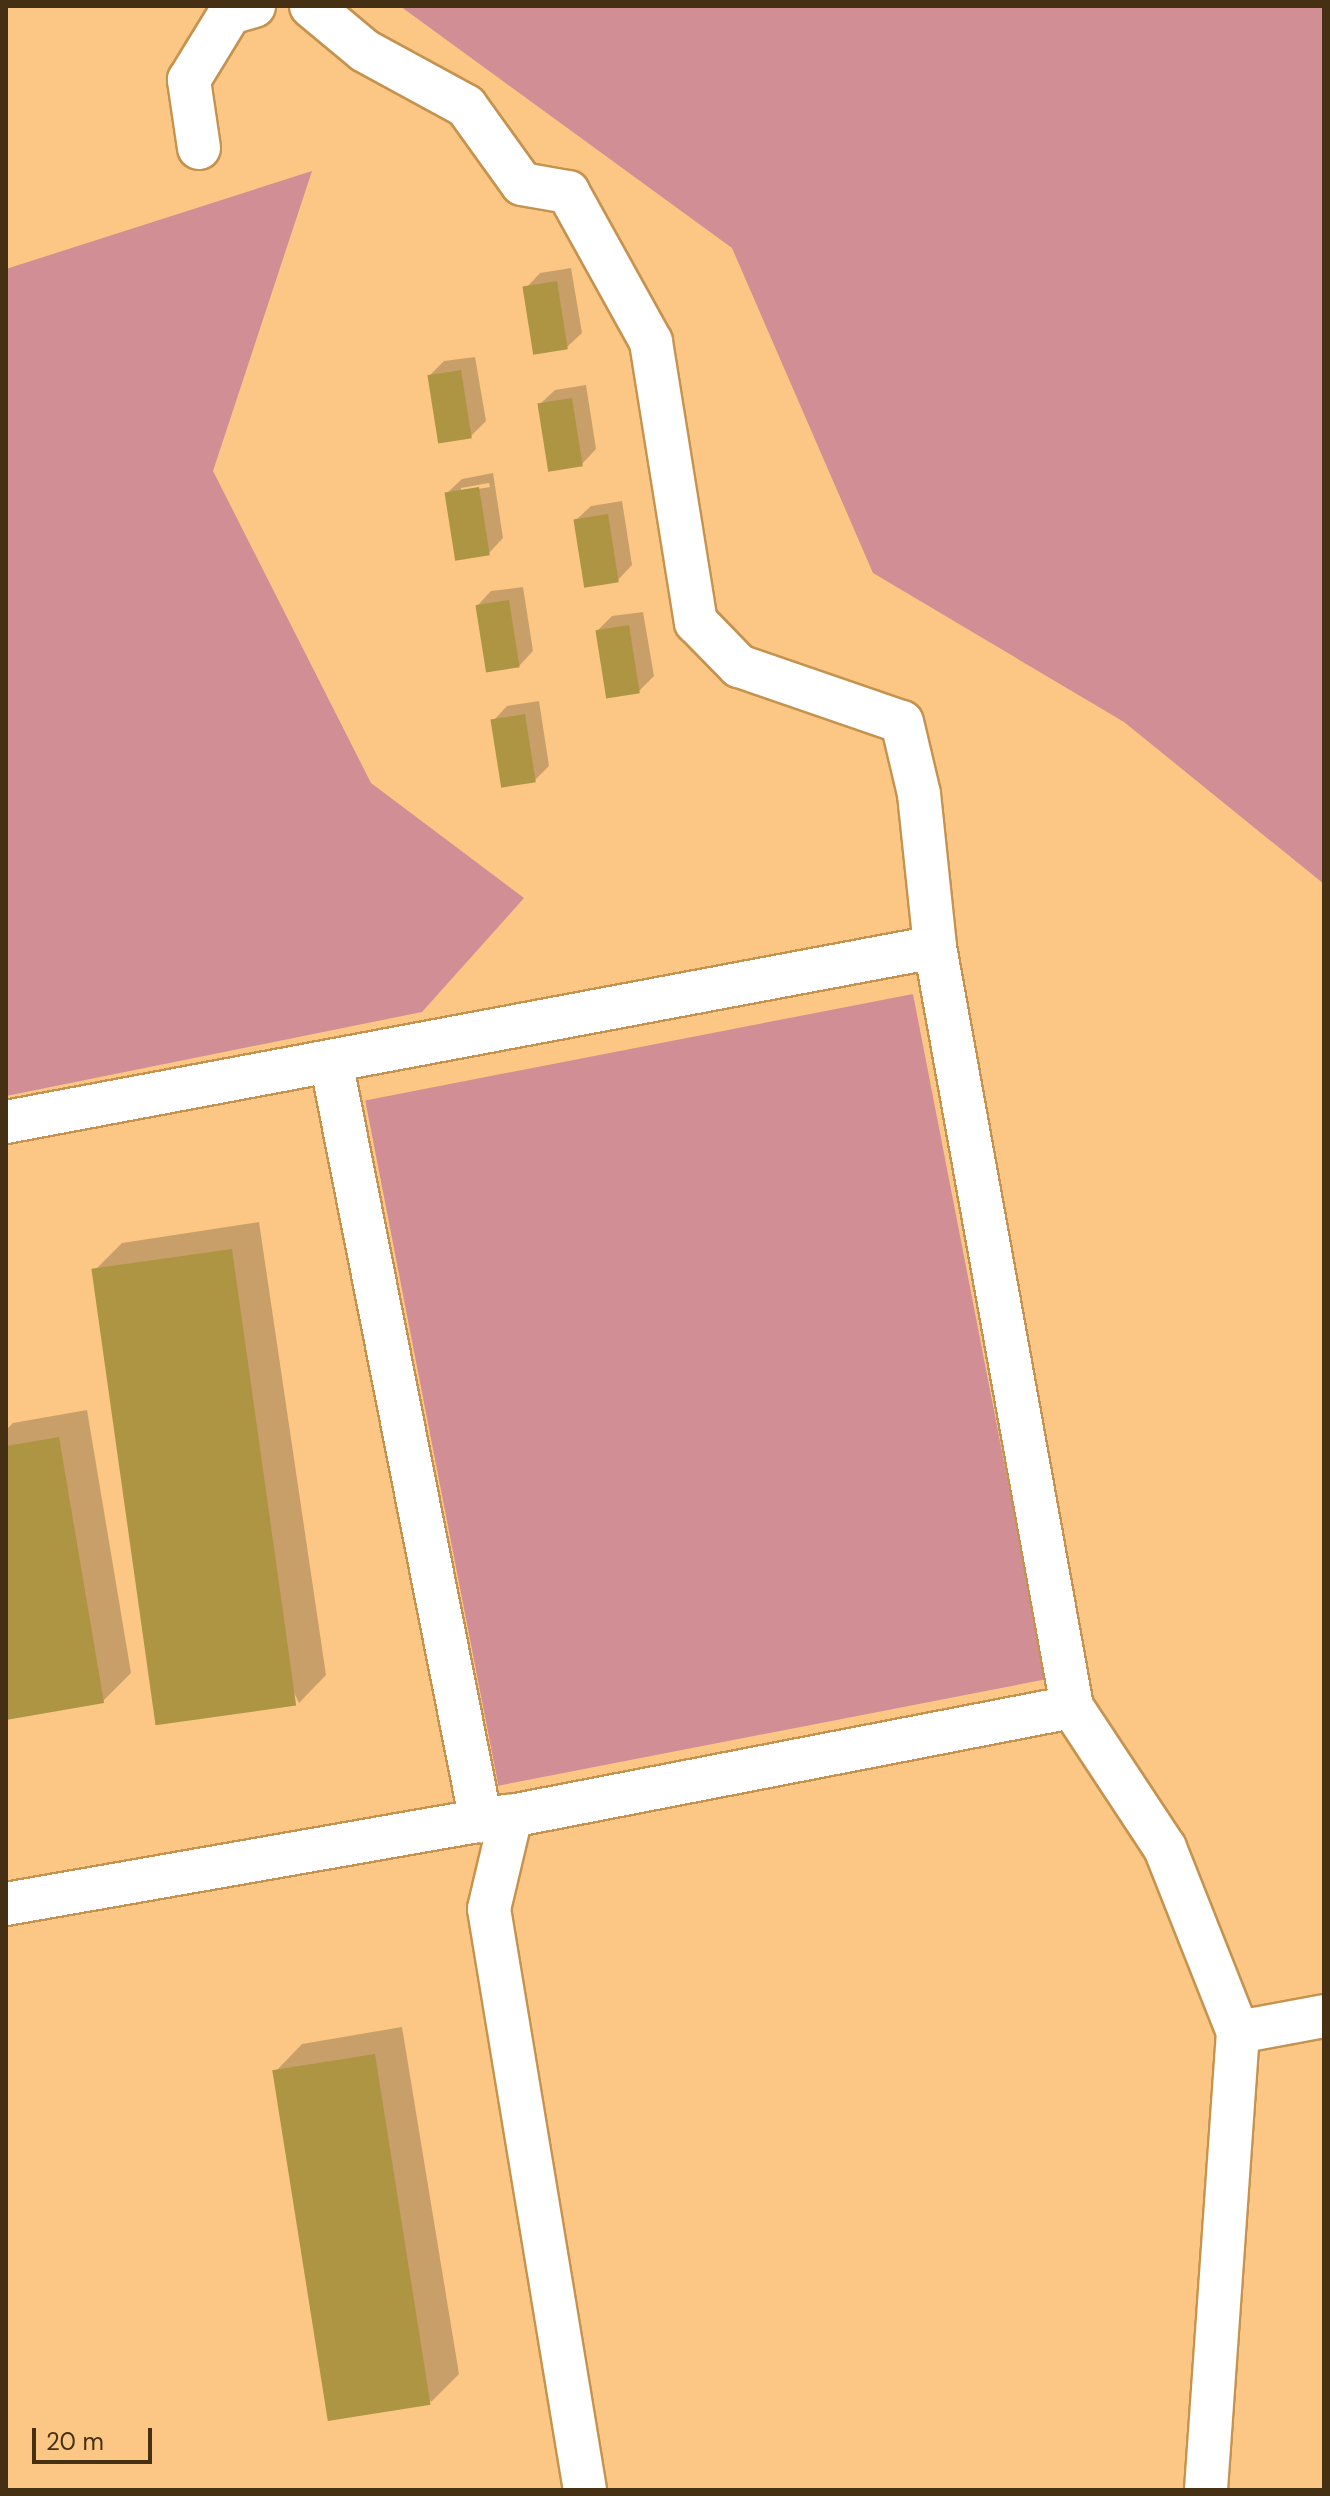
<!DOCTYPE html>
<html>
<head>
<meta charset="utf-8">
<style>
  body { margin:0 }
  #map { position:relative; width:1330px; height:2496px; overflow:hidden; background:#fcc784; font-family:"DM Sans",sans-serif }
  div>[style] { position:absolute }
  .green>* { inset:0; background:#d18e94; transform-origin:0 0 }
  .shadow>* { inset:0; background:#0003 }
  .building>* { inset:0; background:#ad9543; transform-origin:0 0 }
  .roads { filter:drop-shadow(2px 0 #c5934f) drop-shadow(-2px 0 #c5934f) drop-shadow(0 2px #c5934f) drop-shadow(0 -2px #c5934f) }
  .minor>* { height:42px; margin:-21px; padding:0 21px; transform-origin:21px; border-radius:21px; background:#fff }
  span { translate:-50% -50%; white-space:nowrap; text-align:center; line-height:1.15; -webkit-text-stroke:7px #fcc784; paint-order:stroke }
  .frame { position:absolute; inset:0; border:8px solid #453014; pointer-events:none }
  .scale { position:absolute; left:32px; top:2428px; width:120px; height:36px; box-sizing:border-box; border:4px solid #453014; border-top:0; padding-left:10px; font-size:24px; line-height:28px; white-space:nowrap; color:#453014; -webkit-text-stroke:6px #fcc784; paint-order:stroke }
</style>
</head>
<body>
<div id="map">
  <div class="green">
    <div style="clip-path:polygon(400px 6px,1324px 6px,1324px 884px,1124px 722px,873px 573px,732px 248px)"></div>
    <div style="clip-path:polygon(312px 171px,213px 471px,371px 783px,524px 898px,422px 1012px,6px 1096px,6px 269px)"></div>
    <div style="left:913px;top:994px;width:698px;height:558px;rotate:79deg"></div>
  </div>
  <div class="shadow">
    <div style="clip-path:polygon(571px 268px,582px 333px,567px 347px,526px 288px,540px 273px)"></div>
    <div style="clip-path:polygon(475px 357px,486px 421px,471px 436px,429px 376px,444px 361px)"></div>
    <div style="clip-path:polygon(586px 385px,596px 449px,582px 464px,540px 404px,555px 390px)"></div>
    <div style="clip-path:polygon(evenodd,493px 473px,503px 538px,489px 553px,447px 493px,462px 479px,493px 473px,489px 483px,490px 487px,461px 492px,461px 488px,489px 483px)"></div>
    <div style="clip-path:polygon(622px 501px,632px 565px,618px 580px,576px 520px,591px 506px)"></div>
    <div style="clip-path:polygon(523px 587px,533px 651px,519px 666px,477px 606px,491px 591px)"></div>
    <div style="clip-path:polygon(643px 612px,654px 676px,639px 691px,597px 631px,612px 616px)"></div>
    <div style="clip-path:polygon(539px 701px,549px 766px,535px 780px,493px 721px,507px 706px)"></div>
    <div style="clip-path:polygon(259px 1222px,326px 1675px,299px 1703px,94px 1271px,122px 1243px)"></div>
    <div style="clip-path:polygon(87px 1410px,131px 1673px,103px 1701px,6px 1718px,6px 1430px,13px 1423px)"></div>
    <div style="clip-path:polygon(402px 2027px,459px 2374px,431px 2402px,275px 2072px,302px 2044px)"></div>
  </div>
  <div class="building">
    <div style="left:557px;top:281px;width:69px;height:35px;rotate:81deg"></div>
    <div style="left:461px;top:370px;width:69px;height:34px;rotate:81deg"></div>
    <div style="left:572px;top:398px;width:69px;height:35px;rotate:81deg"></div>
    <div style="left:479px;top:487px;width:69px;height:35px;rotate:81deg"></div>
    <div style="left:608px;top:514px;width:69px;height:35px;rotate:81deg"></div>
    <div style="left:509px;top:600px;width:68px;height:34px;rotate:81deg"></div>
    <div style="left:629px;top:625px;width:69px;height:34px;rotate:81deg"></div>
    <div style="left:525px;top:714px;width:69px;height:35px;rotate:81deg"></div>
    <div style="left:232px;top:1249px;width:461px;height:142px;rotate:82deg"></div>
    <div style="clip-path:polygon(59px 1437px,104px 1703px,6px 1720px,6px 1446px)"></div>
    <div style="left:375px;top:2054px;width:355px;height:104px;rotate:81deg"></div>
  </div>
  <div class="roads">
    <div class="minor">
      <div style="left:311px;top:6px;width:70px;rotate:39.8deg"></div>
      <div style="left:365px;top:51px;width:115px;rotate:28.6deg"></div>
      <div style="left:466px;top:106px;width:96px;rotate:54.3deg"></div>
      <div style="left:522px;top:184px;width:47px;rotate:9.9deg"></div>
      <div style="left:568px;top:192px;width:171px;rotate:61deg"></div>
      <div style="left:651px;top:342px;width:284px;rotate:80.9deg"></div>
      <div style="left:696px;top:622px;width:62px;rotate:45.7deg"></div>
      <div style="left:739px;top:666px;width:172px;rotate:19deg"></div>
      <div style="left:902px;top:722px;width:74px;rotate:76.7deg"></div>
      <div style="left:919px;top:794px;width:154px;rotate:84deg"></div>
      <div style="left:199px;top:148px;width:69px;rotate:-98.4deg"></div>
      <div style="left:189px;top:80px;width:79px;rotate:-58.5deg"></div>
      <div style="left:230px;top:13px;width:25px;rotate:-16deg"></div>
      <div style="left:331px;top:1061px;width:775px;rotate:78.84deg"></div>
      <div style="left:6px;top:1122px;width:945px;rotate:-10.67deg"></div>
      <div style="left:935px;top:947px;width:772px;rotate:79.78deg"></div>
      <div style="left:6px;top:1904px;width:508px;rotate:-9.98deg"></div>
      <div style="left:1238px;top:2032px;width:87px;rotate:-10.5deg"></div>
      <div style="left:585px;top:2490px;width:589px;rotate:-99.38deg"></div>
      <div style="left:489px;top:1909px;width:96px;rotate:-76.7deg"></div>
      <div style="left:511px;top:1816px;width:571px;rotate:-11deg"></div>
      <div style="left:1072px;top:1707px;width:169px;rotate:56.6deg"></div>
      <div style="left:1165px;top:1848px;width:198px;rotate:68.4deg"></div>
      <div style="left:1238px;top:2032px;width:459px;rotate:94deg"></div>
    </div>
  </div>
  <div class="frame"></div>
  <div class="scale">20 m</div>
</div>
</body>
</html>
